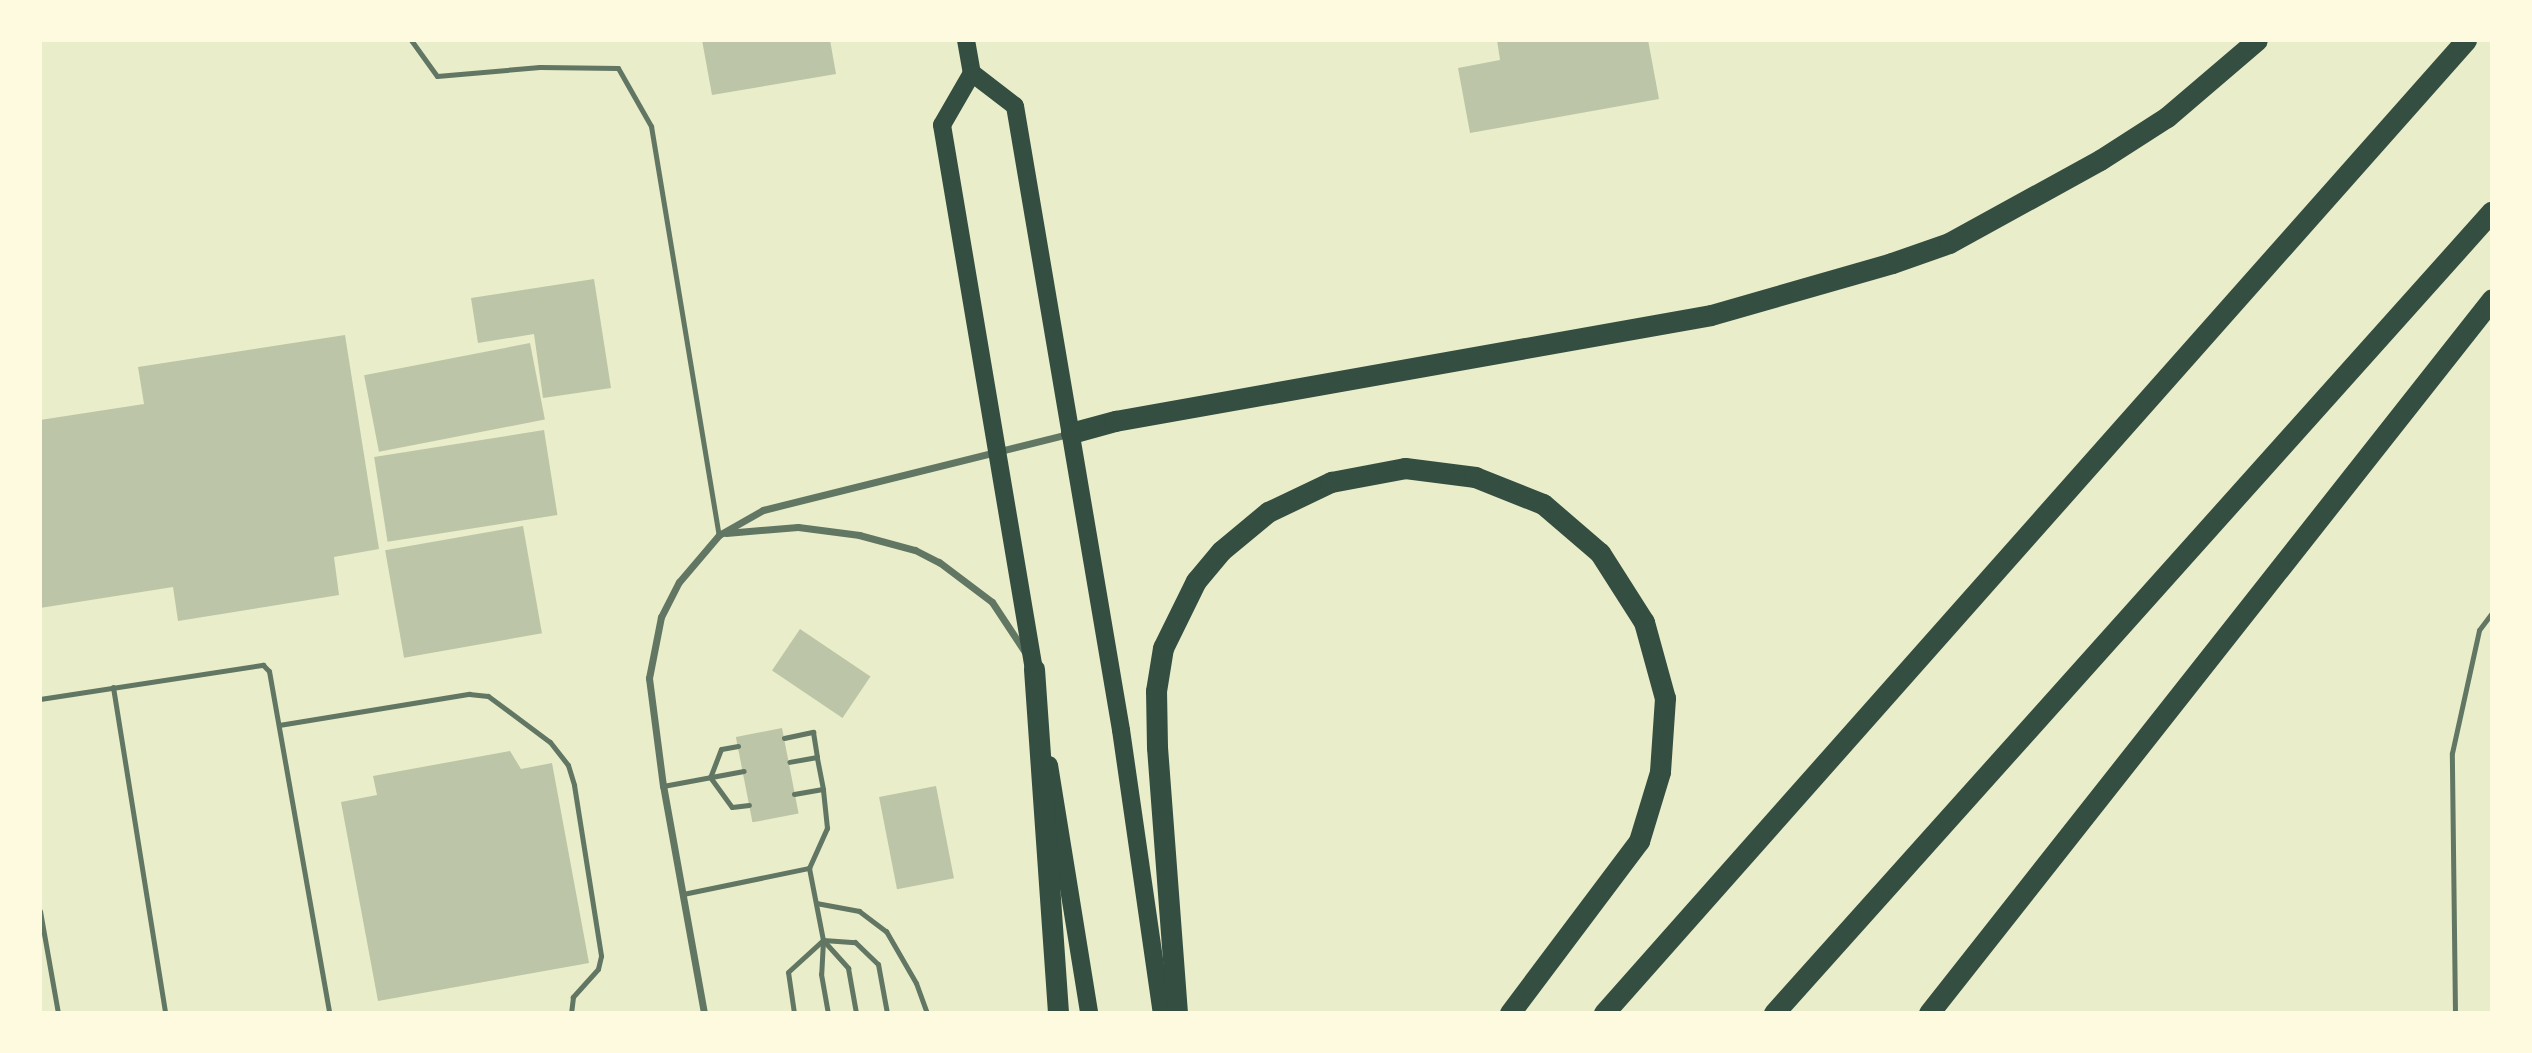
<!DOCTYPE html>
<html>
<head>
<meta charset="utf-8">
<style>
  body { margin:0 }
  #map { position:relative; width:2532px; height:1053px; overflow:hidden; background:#e9edc9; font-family:"DejaVu Sans",sans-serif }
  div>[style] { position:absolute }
  .building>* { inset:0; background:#bcc5a7; transform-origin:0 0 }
  .service>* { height:5px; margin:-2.5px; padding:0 2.5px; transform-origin:2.5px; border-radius:2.5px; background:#617663 }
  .minor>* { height:7px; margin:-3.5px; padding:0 3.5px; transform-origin:3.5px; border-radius:3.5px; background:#617663 }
  .primary>* { height:18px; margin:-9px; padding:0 9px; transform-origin:9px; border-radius:9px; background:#344e41 }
  .motorway>* { height:21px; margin:-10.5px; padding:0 10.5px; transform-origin:10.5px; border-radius:10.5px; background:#344e41 }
  span { translate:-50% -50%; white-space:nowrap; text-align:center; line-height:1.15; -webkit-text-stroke:5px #fefae0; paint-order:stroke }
  .frame { position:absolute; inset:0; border:42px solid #fefae0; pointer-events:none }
</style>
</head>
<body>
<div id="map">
  <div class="building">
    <div style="clip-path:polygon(702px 40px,830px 40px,836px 74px,712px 95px)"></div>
    <div style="clip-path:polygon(1497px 40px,1648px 40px,1659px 99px,1470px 133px,1458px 68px,1500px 60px)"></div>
    <div style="clip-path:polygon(594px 279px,611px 388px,543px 398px,534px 334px,478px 343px,471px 298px)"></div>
    <div style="clip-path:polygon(345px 335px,379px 549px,334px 557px,339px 595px,178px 621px,173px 587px,40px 608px,40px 420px,144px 404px,138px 367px)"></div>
    <div style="left:530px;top:343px;width:78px;height:169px;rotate:79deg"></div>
    <div style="left:544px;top:430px;width:86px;height:172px;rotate:81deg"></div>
    <div style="left:523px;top:526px;width:109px;height:140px;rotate:80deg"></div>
    <div style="left:800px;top:629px;width:85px;height:50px;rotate:34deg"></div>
    <div style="left:782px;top:728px;width:87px;height:47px;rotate:79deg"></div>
    <div style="clip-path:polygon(510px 751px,521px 769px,552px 763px,589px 963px,378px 1001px,341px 802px,377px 795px,373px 776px)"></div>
    <div style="left:936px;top:786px;width:94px;height:58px;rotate:79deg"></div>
  </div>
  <div class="service">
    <div style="left:411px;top:40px;width:44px;rotate:54.2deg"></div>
    <div style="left:437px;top:76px;width:103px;rotate:-5deg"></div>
    <div style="left:540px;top:67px;width:78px;rotate:0.7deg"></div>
    <div style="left:618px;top:68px;width:67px;rotate:60.4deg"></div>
    <div style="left:651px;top:126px;width:415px;rotate:80.6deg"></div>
    <div style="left:113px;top:687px;width:330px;rotate:80.9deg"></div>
    <div style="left:40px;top:699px;width:226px;rotate:-8.7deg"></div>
    <div style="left:263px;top:665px;width:8px;rotate:45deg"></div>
    <div style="left:269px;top:671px;width:347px;rotate:80deg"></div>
    <div style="left:279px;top:725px;width:193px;rotate:-9.3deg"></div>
    <div style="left:469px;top:694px;width:19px;rotate:6deg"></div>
    <div style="left:488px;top:696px;width:77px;rotate:36.6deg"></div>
    <div style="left:550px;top:742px;width:29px;rotate:52deg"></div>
    <div style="left:568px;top:765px;width:21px;rotate:73deg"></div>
    <div style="left:574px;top:785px;width:173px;rotate:81deg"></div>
    <div style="left:601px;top:956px;width:13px;rotate:103deg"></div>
    <div style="left:598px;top:969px;width:38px;rotate:132deg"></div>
    <div style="left:573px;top:997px;width:16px;rotate:97deg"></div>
    <div style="left:784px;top:738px;width:30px;rotate:-12deg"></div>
    <div style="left:813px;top:732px;width:25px;rotate:81deg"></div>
    <div style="left:738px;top:746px;width:17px;rotate:170deg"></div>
    <div style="left:721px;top:749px;width:30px;rotate:111deg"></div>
    <div style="left:710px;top:777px;width:37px;rotate:54deg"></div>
    <div style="left:732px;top:807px;width:17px;rotate:-7deg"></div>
    <div style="left:663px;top:786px;width:82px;rotate:-10.5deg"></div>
    <div style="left:794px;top:794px;width:29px;rotate:-10deg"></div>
    <div style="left:809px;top:868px;width:73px;rotate:79deg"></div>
    <div style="left:823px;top:940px;width:34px;rotate:93deg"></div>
    <div style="left:821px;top:974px;width:40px;rotate:80deg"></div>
    <div style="left:683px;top:894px;width:129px;rotate:-11.7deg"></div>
    <div style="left:809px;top:868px;width:44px;rotate:-65.8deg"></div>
    <div style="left:827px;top:828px;width:39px;rotate:-96deg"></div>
    <div style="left:823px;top:789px;width:33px;rotate:-101deg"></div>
    <div style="left:817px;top:757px;width:28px;rotate:170deg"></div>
    <div style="left:816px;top:903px;width:44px;rotate:10.5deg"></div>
    <div style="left:859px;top:911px;width:34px;rotate:37deg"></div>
    <div style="left:886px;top:931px;width:60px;rotate:60deg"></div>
    <div style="left:916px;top:983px;width:32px;rotate:70deg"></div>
    <div style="left:40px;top:911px;width:104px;rotate:80deg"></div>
    <div style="left:823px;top:940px;width:38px;rotate:48deg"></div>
    <div style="left:848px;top:968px;width:46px;rotate:79.9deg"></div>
    <div style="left:794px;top:1013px;width:41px;rotate:-98.3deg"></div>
    <div style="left:788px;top:972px;width:47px;rotate:-42.4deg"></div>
    <div style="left:823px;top:940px;width:32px;rotate:4deg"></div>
    <div style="left:855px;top:942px;width:32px;rotate:44deg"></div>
    <div style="left:878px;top:964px;width:50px;rotate:79.6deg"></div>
    <div style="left:2455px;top:1013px;width:260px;rotate:-90.7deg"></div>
    <div style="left:2452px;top:753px;width:126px;rotate:-77.6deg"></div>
    <div style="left:2479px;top:630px;width:21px;rotate:-53deg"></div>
  </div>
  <div class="minor">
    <div style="left:726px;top:533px;width:72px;rotate:-4.8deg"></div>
    <div style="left:798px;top:527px;width:62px;rotate:7.5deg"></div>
    <div style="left:859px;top:535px;width:58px;rotate:15deg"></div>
    <div style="left:915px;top:550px;width:27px;rotate:27deg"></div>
    <div style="left:939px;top:562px;width:66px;rotate:37deg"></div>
    <div style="left:992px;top:602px;width:60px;rotate:56.6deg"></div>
    <div style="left:704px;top:1013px;width:231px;rotate:-100.2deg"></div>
    <div style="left:663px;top:786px;width:109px;rotate:-97.4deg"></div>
    <div style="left:649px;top:678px;width:62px;rotate:-78.9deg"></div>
    <div style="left:661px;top:617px;width:39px;rotate:-63deg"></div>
    <div style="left:679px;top:582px;width:62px;rotate:-49.6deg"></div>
    <div style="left:719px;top:535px;width:51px;rotate:-29.6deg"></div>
    <div style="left:763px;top:510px;width:313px;rotate:-14deg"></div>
  </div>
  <div class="primary">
    <div style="left:966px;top:40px;width:34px;rotate:80deg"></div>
    <div style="left:972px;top:73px;width:60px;rotate:120deg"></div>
    <div style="left:942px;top:125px;width:565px;rotate:80.42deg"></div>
    <div style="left:972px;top:73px;width:54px;rotate:37.5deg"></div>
    <div style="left:1015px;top:106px;width:633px;rotate:80.36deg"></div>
    <div style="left:1121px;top:730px;width:286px;rotate:81.8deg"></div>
    <div style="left:1049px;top:765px;width:251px;rotate:80.8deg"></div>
  </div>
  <div class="motorway">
    <div style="left:1071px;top:433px;width:46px;rotate:-15.3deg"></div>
    <div style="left:1115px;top:421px;width:605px;rotate:-10.08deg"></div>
    <div style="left:1711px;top:315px;width:188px;rotate:-16deg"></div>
    <div style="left:1892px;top:263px;width:60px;rotate:-19.3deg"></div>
    <div style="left:1949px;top:243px;width:172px;rotate:-28.8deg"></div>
    <div style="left:2100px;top:160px;width:80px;rotate:-32.7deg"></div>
    <div style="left:2167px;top:117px;width:118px;rotate:-40.5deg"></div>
    <div style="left:1034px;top:669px;width:345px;rotate:86deg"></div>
    <div style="left:1177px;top:1013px;width:267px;rotate:-94.3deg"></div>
    <div style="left:1157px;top:747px;width:56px;rotate:-91deg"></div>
    <div style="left:1156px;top:691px;width:44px;rotate:-80.8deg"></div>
    <div style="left:1163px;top:648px;width:75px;rotate:-63.8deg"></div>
    <div style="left:1196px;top:581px;width:39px;rotate:-50deg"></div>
    <div style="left:1221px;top:551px;width:61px;rotate:-39.7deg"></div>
    <div style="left:1268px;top:512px;width:70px;rotate:-25.5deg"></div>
    <div style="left:1331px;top:482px;width:75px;rotate:-10.7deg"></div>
    <div style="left:1405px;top:468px;width:71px;rotate:7.3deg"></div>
    <div style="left:1475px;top:477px;width:73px;rotate:21.7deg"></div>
    <div style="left:1543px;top:504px;width:75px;rotate:40.7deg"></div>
    <div style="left:1600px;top:553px;width:82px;rotate:57.5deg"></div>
    <div style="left:1644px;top:622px;width:79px;rotate:74.6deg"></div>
    <div style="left:1665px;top:698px;width:74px;rotate:93.9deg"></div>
    <div style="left:1660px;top:772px;width:72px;rotate:106.9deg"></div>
    <div style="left:1639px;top:841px;width:215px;rotate:126.9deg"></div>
    <div style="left:1604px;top:1013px;width:1300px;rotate:-48.46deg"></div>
    <div style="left:1774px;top:1013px;width:1076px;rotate:-48.16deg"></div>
    <div style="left:1929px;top:1013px;width:909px;rotate:-51.74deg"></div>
  </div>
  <div class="frame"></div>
</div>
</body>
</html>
